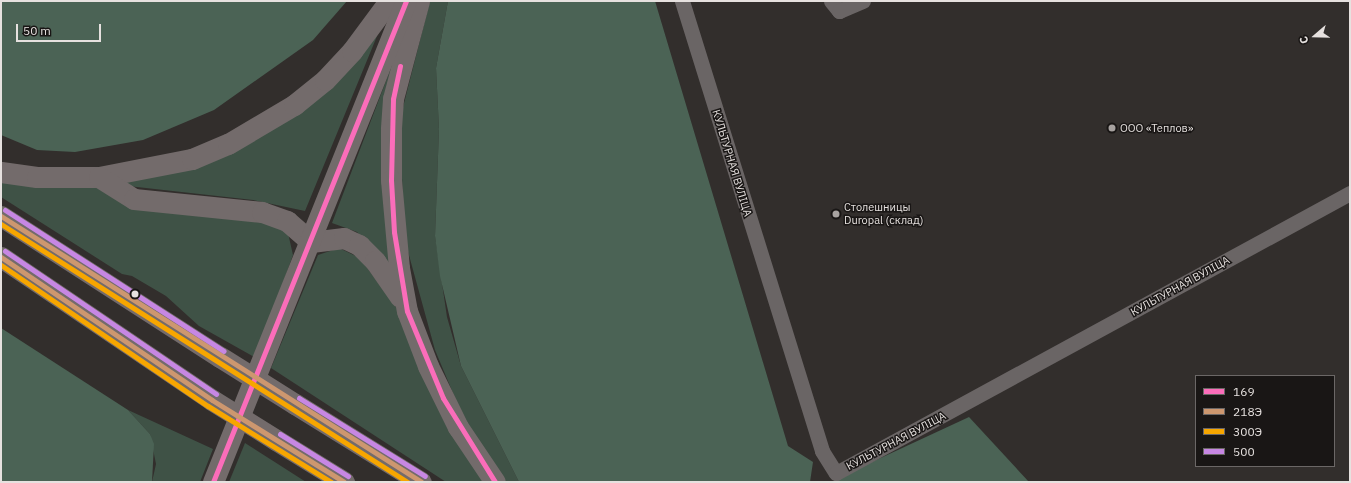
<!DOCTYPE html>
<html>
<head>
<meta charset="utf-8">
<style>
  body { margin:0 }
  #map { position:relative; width:1351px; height:483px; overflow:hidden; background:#322e2c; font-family:"IBM Plex Sans",sans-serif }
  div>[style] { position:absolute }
  .green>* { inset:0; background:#3f5246 }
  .forest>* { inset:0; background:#4b6355 }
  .minor>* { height:15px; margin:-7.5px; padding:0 7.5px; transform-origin:7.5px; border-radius:7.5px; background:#6a6565 }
  .highway>* { height:21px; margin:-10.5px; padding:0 10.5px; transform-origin:10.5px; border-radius:10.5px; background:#736b6b }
  .highway-bridge>* { height:21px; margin:-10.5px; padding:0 10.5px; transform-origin:10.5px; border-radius:10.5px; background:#736b6b }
  .bus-1>* { height:5px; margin:-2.5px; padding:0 2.5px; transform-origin:2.5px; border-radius:2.5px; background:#fb6dba }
  .bus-2>* { height:5px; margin:-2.5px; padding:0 2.5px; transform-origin:2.5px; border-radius:2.5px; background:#cd976f }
  .bus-3>* { height:5px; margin:-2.5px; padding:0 2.5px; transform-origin:2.5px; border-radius:2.5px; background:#f7a600 }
  .bus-4>* { height:5px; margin:-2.5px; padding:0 2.5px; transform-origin:2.5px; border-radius:2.5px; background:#c787e3 }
  .dots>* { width:11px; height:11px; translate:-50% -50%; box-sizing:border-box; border:2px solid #191615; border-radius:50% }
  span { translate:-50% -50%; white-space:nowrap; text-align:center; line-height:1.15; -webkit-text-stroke:3px #191615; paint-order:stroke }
  .poi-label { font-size:11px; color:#e6e1df }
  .left { translate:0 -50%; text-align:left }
  .street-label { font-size:11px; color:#e6e1df }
  .frame { position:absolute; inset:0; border:2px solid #e6e1df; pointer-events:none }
  .legend { position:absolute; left:1195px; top:375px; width:140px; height:92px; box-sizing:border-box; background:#191615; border:1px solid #6b6766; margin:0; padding:5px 7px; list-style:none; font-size:12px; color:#e6e1df }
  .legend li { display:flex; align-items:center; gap:8px; height:20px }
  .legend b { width:20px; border:1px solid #6b6766 }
  .north { position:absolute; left:1295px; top:16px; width:40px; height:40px; -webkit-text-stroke:3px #191615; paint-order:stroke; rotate:250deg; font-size:11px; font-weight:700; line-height:16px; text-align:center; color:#e6e1df }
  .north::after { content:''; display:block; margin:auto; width:14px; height:18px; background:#e6e1df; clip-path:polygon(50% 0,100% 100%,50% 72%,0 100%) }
  .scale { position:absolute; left:16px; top:24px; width:85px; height:18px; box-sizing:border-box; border:2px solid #e6e1df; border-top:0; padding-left:5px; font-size:12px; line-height:14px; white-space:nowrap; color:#e6e1df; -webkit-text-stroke:3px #191615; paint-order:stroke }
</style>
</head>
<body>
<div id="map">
  <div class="green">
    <div style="clip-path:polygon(430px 1px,448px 1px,436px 68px,439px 129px,435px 236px,447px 317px,461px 366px,519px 482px,505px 482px,463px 417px,435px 350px,404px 237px,400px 119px)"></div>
    <div style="clip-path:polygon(382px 24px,305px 211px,253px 200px,128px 186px,123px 177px,222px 154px)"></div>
    <div style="clip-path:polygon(397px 52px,394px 274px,357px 232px,332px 223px)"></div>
    <div style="clip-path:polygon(1px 177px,64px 182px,273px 220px,288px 233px,293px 255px,256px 358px,199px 326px,166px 296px,132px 276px,122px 274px,1px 197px)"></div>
    <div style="clip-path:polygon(339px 248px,360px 258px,396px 307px,486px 482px,446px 482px,271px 368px,318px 255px)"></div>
    <div style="clip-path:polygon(128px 410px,213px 449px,200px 482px,152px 482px,156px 464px,150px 434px)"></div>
    <div style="clip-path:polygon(245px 443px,306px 482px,229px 482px)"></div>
  </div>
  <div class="forest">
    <div style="clip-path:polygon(1px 1px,347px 1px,313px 40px,214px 110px,143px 140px,75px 152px,37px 150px,1px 135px)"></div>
    <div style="clip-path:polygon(448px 1px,655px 1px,788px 446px,813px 462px,810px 482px,519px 482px,461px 366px,440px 276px,435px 236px,439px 129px,436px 68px)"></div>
    <div style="clip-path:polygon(1px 328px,128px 410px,150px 434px,154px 444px,152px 482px,1px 482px)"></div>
    <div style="clip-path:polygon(969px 417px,1029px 482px,832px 482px,844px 475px)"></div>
  </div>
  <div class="minor">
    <div style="left:682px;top:1px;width:471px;rotate:72.7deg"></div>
    <div style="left:822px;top:451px;width:26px;rotate:58deg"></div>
    <div style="left:836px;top:473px;width:585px;rotate:-28.58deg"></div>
    <div style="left:831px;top:1px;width:13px;rotate:51deg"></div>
    <div style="left:839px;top:11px;width:26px;rotate:-23deg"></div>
  </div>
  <div class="highway">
    <div style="left:419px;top:1px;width:101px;rotate:104.9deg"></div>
    <div style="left:393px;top:99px;width:30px;rotate:94deg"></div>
    <div style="left:391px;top:129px;width:51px;rotate:90deg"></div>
    <div style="left:391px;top:180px;width:88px;rotate:84.8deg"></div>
    <div style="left:399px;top:268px;width:44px;rotate:79.5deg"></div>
    <div style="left:407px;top:311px;width:59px;rotate:69.1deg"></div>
    <div style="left:428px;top:366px;width:68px;rotate:63.8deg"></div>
    <div style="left:458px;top:427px;width:66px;rotate:56.1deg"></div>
    <div style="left:1px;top:172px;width:36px;rotate:8deg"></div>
    <div style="left:37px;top:177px;width:62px"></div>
    <div style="left:99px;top:177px;width:95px;rotate:-11deg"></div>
    <div style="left:192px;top:159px;width:39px;rotate:-23deg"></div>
    <div style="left:228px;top:144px;width:77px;rotate:-30.6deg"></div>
    <div style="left:294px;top:105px;width:40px;rotate:-39deg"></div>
    <div style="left:325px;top:80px;width:40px;rotate:-47deg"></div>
    <div style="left:352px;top:51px;width:62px;rotate:-53.5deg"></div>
    <div style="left:99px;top:177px;width:41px;rotate:32.2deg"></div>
    <div style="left:134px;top:199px;width:129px;rotate:5.8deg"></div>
    <div style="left:262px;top:212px;width:27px;rotate:20deg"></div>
    <div style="left:287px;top:221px;width:32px;rotate:41deg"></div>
    <div style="left:311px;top:242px;width:33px;rotate:-7deg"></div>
    <div style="left:344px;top:238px;width:17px;rotate:25deg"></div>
    <div style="left:359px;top:245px;width:23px;rotate:45deg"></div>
    <div style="left:375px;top:261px;width:44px;rotate:55.2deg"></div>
    <div style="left:1px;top:216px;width:260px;rotate:32.8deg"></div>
    <div style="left:1px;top:257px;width:255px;rotate:34.1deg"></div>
    <div style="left:295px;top:404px;width:148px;rotate:31.8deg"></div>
    <div style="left:276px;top:440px;width:80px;rotate:31.7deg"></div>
    <div style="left:213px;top:482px;width:518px;rotate:-68.14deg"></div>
  </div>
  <div class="highway-bridge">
    <div style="left:220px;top:357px;width:89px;rotate:32.1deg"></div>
    <div style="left:212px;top:400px;width:75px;rotate:32deg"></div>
  </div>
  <div class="bus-1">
    <div style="left:400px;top:66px;width:34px;rotate:102deg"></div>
    <div style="left:393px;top:99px;width:81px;rotate:91.4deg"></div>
    <div style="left:391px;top:180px;width:52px;rotate:86.7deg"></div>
    <div style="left:394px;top:232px;width:80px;rotate:80.7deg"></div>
    <div style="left:407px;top:311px;width:94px;rotate:67.5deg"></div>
    <div style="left:443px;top:398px;width:99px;rotate:58.2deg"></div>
    <div style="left:213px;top:482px;width:518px;rotate:-68.14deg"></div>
  </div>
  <div class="bus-2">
    <div style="left:1px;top:216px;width:497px;rotate:32.3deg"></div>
    <div style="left:1px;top:257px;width:255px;rotate:34.1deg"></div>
    <div style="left:212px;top:400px;width:155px;rotate:31.8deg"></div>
  </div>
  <div class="bus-3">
    <div style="left:1px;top:224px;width:482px;rotate:32.4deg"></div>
    <div style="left:1px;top:265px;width:250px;rotate:34.3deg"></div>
    <div style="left:208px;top:406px;width:145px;rotate:31.7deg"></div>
  </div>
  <div class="bus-4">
    <div style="left:5px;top:210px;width:260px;rotate:32.8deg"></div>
    <div style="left:5px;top:251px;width:255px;rotate:34.1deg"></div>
    <div style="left:299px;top:398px;width:148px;rotate:31.8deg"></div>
    <div style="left:280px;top:434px;width:80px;rotate:31.7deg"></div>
  </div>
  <div class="dots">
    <div style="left:1112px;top:128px;background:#a7a2a0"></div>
    <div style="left:836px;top:214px;background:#a7a2a0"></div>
    <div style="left:135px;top:294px;background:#e6e1df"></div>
  </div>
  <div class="poi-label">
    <span class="left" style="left:1120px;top:128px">ООО «Теплов»</span>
    <span class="left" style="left:844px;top:214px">Столешницы<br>Duropal (склад)</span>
  </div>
  <div class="street-label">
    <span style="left:732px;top:163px;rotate:73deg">КУЛЬТУРНАЯ ВУЛІЦА</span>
    <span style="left:1180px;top:286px;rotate:-29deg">КУЛЬТУРНАЯ ВУЛІЦА</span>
    <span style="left:896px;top:441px;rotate:-28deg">КУЛЬТУРНАЯ ВУЛІЦА</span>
  </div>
  <div class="frame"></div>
  <ul class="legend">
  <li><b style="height:5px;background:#fb6dba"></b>169</li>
  <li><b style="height:5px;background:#cd976f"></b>218Э</li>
  <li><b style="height:5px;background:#f7a600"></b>300Э</li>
  <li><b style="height:5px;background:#c787e3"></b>500</li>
  </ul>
  <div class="north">С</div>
  <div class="scale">50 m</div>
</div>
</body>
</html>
